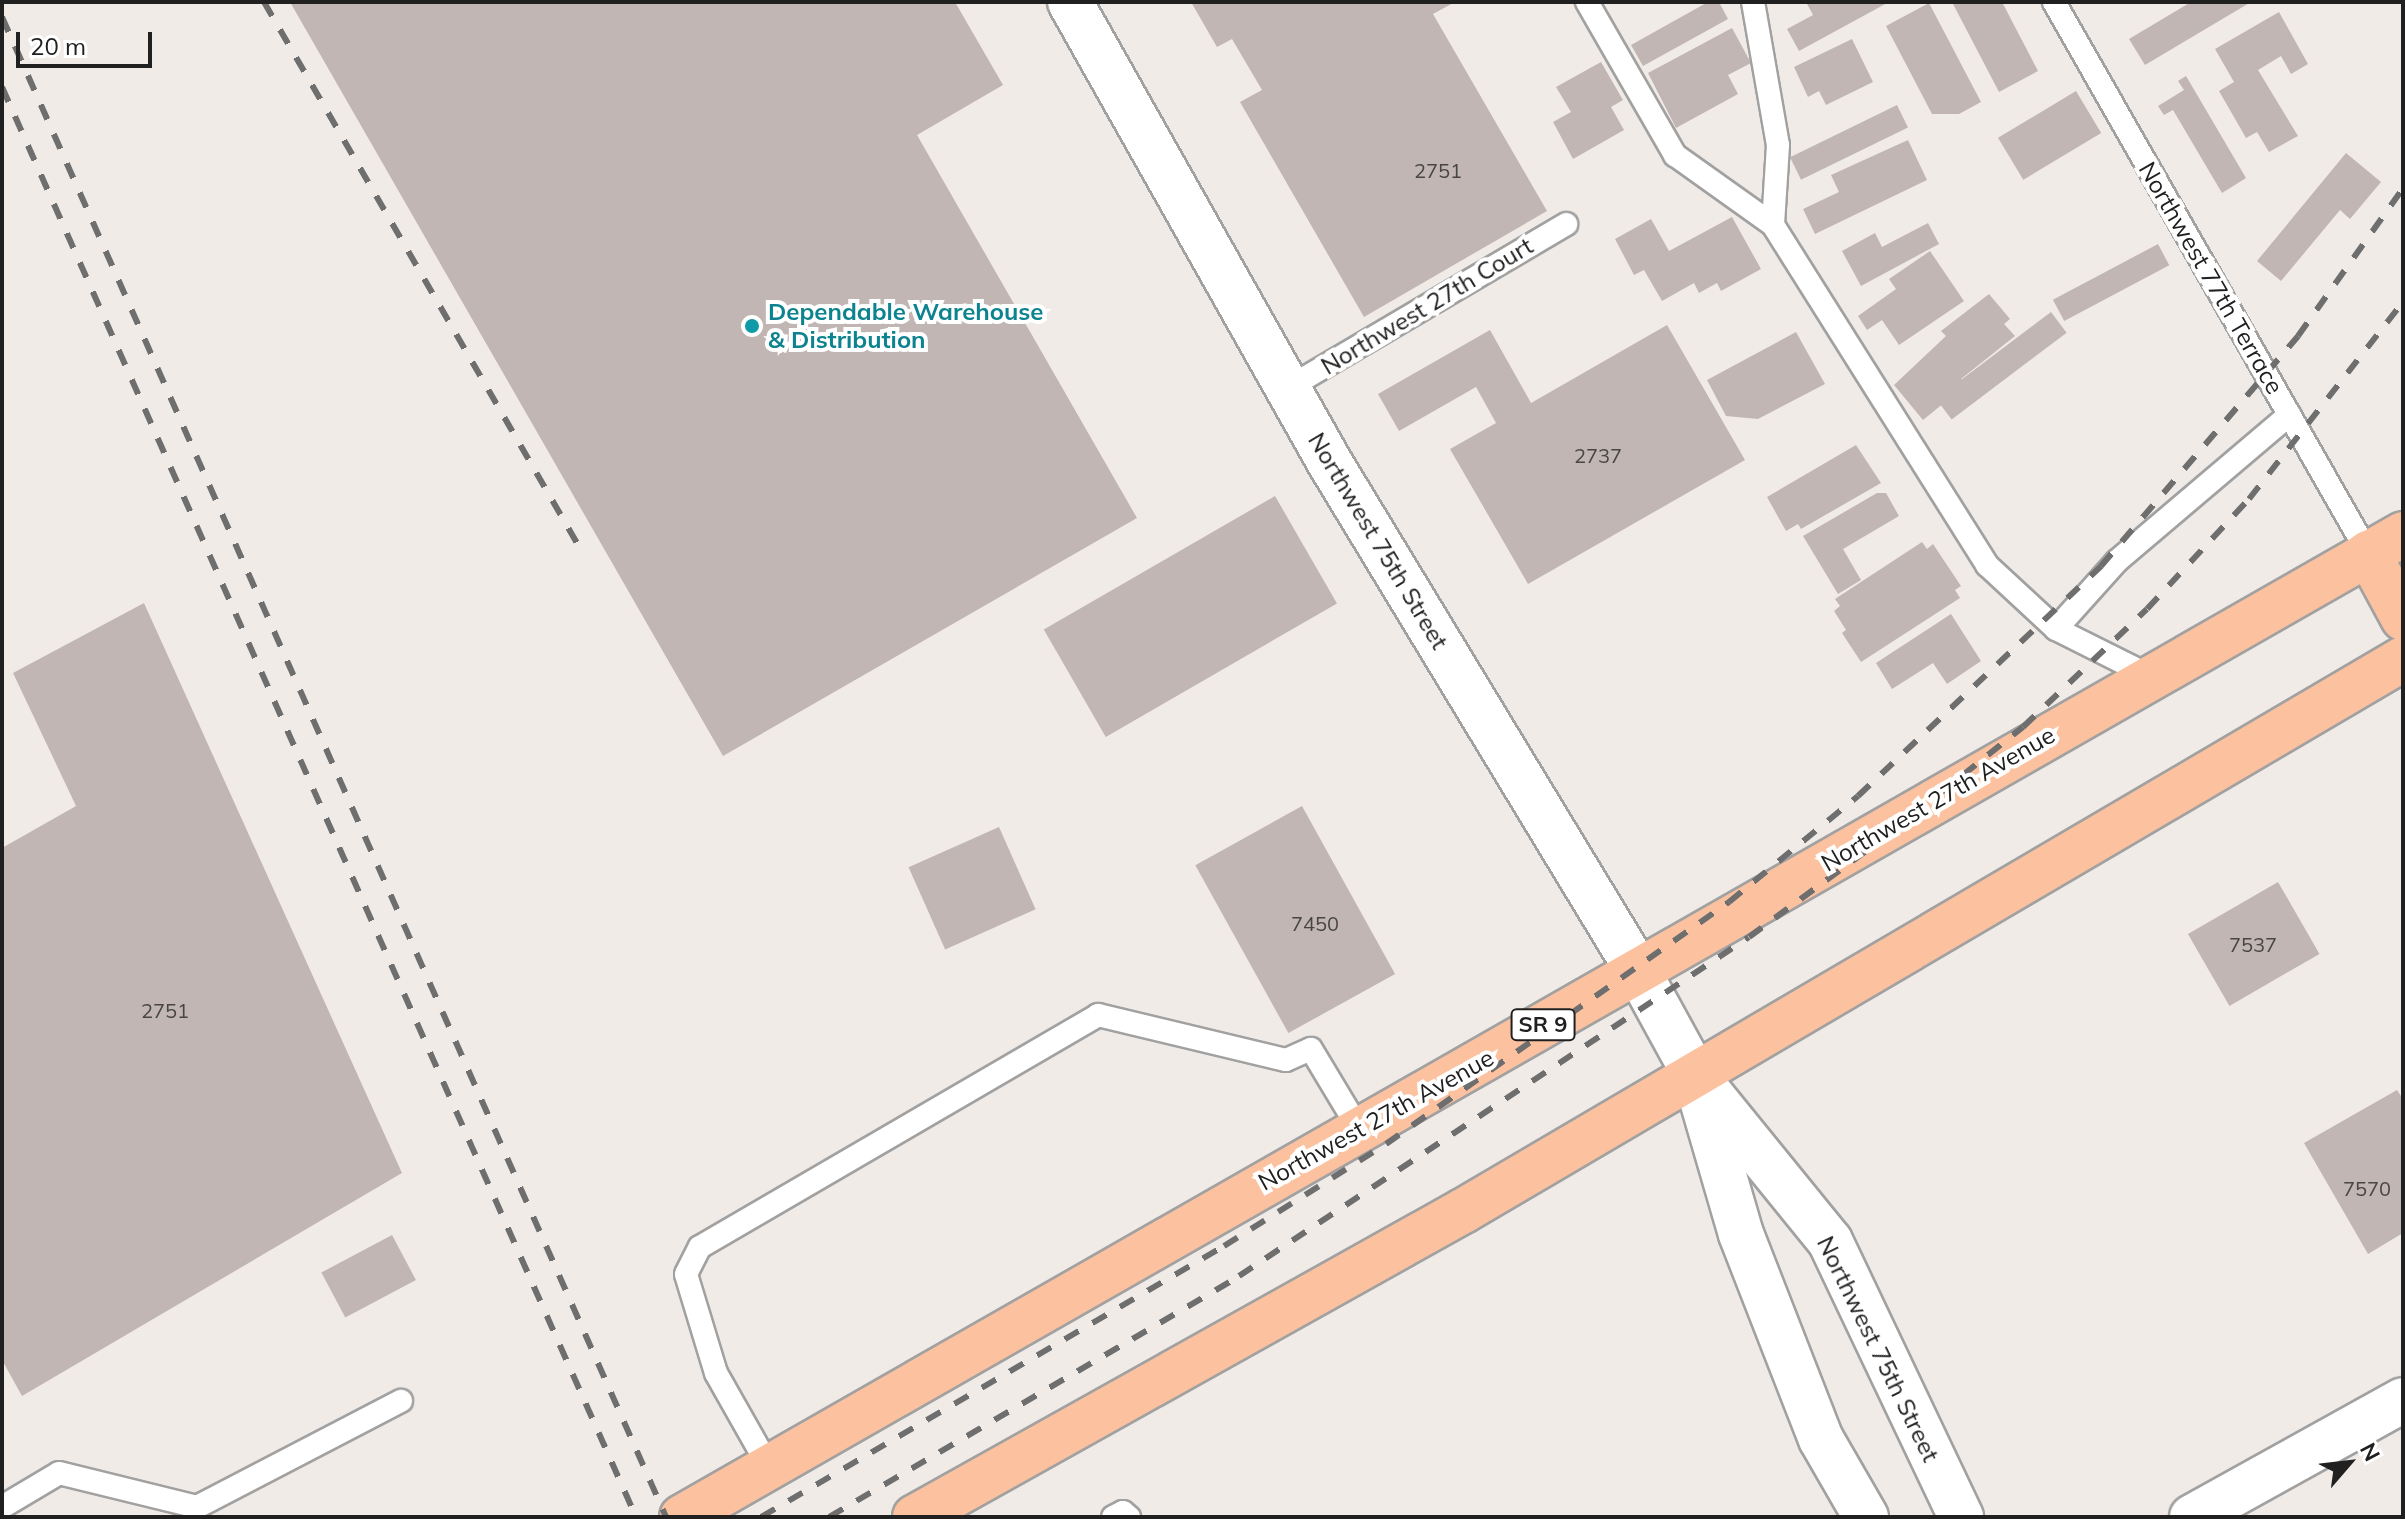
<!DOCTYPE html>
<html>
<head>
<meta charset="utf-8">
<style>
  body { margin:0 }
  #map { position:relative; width:2405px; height:1519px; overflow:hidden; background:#f1ebe7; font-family:Mulish,sans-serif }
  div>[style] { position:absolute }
  .building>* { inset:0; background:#c1b6b3; transform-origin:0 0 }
  .roads { filter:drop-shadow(2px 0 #a1a1a1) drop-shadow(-2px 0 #a1a1a1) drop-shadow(0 2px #a1a1a1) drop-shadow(0 -2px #a1a1a1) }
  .service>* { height:22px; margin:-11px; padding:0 11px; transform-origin:11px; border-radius:11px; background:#fff }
  .minor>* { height:44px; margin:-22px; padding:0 22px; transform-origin:22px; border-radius:22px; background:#fff }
  .primary>* { height:44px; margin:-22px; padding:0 22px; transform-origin:22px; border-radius:22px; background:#fcc2a0 }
  .rail>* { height:6px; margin-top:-3px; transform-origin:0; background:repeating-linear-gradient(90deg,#6e6e6e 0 16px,transparent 0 32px) }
  .dots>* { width:22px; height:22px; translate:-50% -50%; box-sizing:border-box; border:4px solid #fff; border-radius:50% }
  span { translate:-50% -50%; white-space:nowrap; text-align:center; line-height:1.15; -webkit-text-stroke:8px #fff; paint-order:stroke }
  .number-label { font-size:20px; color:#484645 }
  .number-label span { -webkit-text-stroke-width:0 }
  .shield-label span { padding:2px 6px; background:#fff; border:2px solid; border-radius:6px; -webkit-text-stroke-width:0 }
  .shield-label { font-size:22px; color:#202020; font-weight:700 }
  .street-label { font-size:24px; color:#202020 }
  .culture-label { font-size:24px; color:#0d838f; font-weight:700 }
  .left { translate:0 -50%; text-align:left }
  .frame { position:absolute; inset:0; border:4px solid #202020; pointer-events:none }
  .north { position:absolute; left:2309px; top:1423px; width:80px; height:80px; -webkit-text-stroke:6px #fff; paint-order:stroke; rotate:62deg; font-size:22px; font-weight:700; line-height:32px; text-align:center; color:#202020 }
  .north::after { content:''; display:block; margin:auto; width:28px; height:36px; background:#202020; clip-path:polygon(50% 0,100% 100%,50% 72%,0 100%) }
  .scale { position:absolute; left:16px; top:32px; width:136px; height:36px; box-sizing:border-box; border:4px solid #202020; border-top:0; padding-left:10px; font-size:24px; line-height:28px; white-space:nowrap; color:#202020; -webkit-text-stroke:6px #fff; paint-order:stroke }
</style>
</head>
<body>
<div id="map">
  <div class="building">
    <div style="clip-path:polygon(290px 2px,955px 2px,1003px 85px,917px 135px,1137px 518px,723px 756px)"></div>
    <div style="clip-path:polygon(1191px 2px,1455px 2px,1433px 14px,1547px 211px,1364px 317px,1240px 102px,1262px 90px,1232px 39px,1217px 47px)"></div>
    <div style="clip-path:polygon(1708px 2px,1719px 2px,1728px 19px,1643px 66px,1631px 45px)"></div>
    <div style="clip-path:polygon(1806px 2px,1889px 2px,1799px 51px,1787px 29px,1813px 15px)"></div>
    <div style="clip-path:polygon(1952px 2px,2002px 2px,2038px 71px,1999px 92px)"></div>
    <div style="clip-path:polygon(2191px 2px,2251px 2px,2145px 65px,2129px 39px)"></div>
    <div style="clip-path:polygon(1929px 3px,1981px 102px,1959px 114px,1932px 114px,1886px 26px)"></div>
    <div style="clip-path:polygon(2279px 12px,2308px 64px,2291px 74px,2281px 56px,2258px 70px,2298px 136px,2269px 152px,2257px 132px,2246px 138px,2219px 91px,2234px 82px,2215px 49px)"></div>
    <div style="clip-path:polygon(1732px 28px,1751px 63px,1728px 75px,1738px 94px,1676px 128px,1648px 73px)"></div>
    <div style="clip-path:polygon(1852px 39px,1873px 82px,1826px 105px,1819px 91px,1808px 97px,1794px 67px)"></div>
    <div style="clip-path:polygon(1601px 62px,1623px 100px,1611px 107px,1624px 130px,1573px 159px,1553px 122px,1571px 112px,1556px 87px)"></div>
    <div style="clip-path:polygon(2186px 76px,2246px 178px,2222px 193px,2173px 110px,2164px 115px,2158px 106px,2184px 90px,2178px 81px)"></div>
    <div style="left:2076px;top:91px;width:49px;height:91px;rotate:59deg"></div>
    <div style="left:1897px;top:105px;width:25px;height:119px;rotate:64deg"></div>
    <div style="clip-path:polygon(1908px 140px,1927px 180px,1815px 234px,1803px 209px,1839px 192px,1831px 175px)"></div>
    <div style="clip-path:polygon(2346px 153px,2381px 182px,2350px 219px,2340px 210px,2281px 281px,2257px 261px)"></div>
    <div style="clip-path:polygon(1732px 217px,1761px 269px,1721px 291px,1717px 283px,1699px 293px,1694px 283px,1662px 301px,1644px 270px,1634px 275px,1615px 239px,1651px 219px,1669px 251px)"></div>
    <div style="clip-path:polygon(1928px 223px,1939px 244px,1861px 286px,1842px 251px,1875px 233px,1882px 247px)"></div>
    <div style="left:2158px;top:244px;width:24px;height:119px;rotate:62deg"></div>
    <div style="clip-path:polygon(1930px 251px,1964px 301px,1899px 345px,1882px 320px,1867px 330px,1858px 316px,1896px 289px,1889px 279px)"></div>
    <div style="clip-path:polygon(1989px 294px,2010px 319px,2004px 324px,2015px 336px,1961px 379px,1966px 385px,1923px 420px,1894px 385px,1946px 336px,1941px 331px)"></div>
    <div style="left:2051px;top:312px;width:26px;height:144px;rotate:53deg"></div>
    <div style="clip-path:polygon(1667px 325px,1745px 460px,1528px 584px,1450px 449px,1496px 423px,1476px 387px,1399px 431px,1378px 394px,1490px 330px,1531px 403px)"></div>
    <div style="clip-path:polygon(1796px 332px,1825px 384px,1758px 419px,1726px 416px,1707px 380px)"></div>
    <div style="clip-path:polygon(1856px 445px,1881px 483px,1801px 529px,1798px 524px,1786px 531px,1767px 497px)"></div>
    <div style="clip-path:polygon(1877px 493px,1886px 493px,1899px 516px,1843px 549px,1861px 580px,1838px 594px,1803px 536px)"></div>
    <div style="left:1275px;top:496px;width:124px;height:267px;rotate:60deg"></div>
    <div style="clip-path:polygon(1922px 542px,1927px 549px,1933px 544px,1961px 586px,1955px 590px,1960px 598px,1861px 662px,1842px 633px,1846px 630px,1834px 611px,1840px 606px,1835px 599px)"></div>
    <div style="clip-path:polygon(144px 603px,402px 1173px,22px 1396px,2px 1360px,2px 848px,76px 806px,13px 673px)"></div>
    <div style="clip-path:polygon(1951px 614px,1981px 661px,1947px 684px,1933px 663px,1892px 689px,1876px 663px)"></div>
    <div style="left:1302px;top:806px;width:192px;height:122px;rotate:61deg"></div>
    <div style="left:999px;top:827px;width:90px;height:99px;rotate:66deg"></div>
    <div style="left:2278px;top:882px;width:83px;height:104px;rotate:60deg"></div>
    <div style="clip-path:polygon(2397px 1090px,2403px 1099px,2403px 1233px,2368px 1254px,2304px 1143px)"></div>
    <div style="left:392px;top:1235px;width:51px;height:80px;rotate:62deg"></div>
  </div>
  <div class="roads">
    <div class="service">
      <div style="left:1587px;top:2px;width:177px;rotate:60.1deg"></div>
      <div style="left:1675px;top:155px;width:120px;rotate:35.5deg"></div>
      <div style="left:1773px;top:225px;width:402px;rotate:57.8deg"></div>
      <div style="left:1987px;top:565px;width:94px;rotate:42.8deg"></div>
      <div style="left:2056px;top:629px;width:107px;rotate:26.6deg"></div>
      <div style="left:1753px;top:2px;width:145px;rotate:80.1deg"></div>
      <div style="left:1778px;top:145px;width:80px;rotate:93.6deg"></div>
      <div style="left:2054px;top:2px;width:634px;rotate:60.32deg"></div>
      <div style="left:1288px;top:388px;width:323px;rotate:-30.5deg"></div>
      <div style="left:2056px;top:629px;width:91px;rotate:-48.1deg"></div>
      <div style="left:2117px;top:561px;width:226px;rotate:-40.3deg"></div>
      <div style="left:768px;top:1465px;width:106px;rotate:-119.5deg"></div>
      <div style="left:716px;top:1373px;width:103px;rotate:-106.9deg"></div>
      <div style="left:686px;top:1274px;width:30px;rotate:-63deg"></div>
      <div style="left:700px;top:1247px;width:461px;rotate:-30.2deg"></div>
      <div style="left:1098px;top:1015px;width:193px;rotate:13.5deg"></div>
      <div style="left:1286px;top:1060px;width:27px;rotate:-24deg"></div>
      <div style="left:1311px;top:1049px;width:93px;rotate:59deg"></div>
      <div style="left:2px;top:1507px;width:66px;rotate:-30.8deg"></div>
      <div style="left:59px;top:1473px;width:142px;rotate:13.8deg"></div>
      <div style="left:197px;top:1507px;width:230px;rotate:-27.5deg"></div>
      <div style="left:1113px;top:1517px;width:11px;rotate:-27deg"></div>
      <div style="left:1123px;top:1512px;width:8px;rotate:40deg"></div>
    </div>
    <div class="minor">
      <div style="left:1070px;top:2px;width:529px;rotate:60.58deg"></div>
      <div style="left:1330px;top:463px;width:594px;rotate:58.77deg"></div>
      <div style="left:1638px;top:971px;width:119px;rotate:61.3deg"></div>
      <div style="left:1695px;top:1075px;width:214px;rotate:50.9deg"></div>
      <div style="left:1830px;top:1241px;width:306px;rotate:64.6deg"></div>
      <div style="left:1700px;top:1093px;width:147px;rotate:73.8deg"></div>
      <div style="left:1741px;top:1234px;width:220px;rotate:68.7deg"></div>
      <div style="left:1821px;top:1439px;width:90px;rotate:60deg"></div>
      <div style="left:2192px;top:1517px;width:241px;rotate:-29deg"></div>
    </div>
    <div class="primary">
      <div style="left:2368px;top:553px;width:74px;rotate:61.7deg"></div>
      <div style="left:682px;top:1517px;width:1982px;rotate:-29.73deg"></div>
      <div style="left:915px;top:1517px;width:628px;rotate:-29.18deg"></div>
      <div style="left:1463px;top:1211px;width:1090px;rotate:-30.42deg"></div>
    </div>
  </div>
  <div class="rail">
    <div style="left:264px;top:2px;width:633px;rotate:59.95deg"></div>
    <div style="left:2px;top:17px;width:1640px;rotate:66.12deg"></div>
    <div style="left:2px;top:87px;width:1564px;rotate:66.09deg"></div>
    <div style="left:761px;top:1517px;width:536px;rotate:-30.34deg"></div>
    <div style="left:1224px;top:1246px;width:191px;rotate:-32.2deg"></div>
    <div style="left:1386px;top:1144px;width:420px;rotate:-35.2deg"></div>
    <div style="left:1729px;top:902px;width:167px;rotate:-39.4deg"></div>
    <div style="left:1858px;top:796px;width:335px;rotate:-43.4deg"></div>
    <div style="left:2101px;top:566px;width:303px;rotate:-49.4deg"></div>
    <div style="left:2298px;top:336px;width:181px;rotate:-54.6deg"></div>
    <div style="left:829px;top:1517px;width:476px;rotate:-30.4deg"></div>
    <div style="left:1239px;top:1276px;width:612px;rotate:-33.61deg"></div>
    <div style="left:1749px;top:937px;width:172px;rotate:-36.3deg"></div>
    <div style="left:1888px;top:835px;width:173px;rotate:-38.7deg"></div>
    <div style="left:2023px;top:727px;width:171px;rotate:-43.6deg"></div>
    <div style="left:2147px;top:609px;width:150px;rotate:-47.2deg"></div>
    <div style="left:2249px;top:499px;width:250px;rotate:-52deg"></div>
  </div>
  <div class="dots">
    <div style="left:752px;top:326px;background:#0f9aa8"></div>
  </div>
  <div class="number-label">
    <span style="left:1438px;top:170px">2751</span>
    <span style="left:1598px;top:455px">2737</span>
    <span style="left:1315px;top:923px">7450</span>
    <span style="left:2253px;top:944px">7537</span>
    <span style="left:165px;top:1010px">2751</span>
    <span style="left:2367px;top:1188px">7570</span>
  </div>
  <div class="shield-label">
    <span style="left:1543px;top:1025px">SR 9</span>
  </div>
  <div class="street-label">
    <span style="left:2211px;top:278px;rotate:60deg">Northwest 77th Terrace</span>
    <span style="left:1427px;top:306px;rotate:-31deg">Northwest 27th Court</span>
    <span style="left:1378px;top:541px;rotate:59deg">Northwest 75th Street</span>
    <span style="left:1938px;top:799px;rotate:-30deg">Northwest 27th Avenue</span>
    <span style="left:1376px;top:1120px;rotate:-29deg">Northwest 27th Avenue</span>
    <span style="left:1878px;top:1349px;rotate:64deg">Northwest 75th Street</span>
  </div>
  <div class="culture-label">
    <span class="left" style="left:768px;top:326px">Dependable Warehouse<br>&amp; Distribution</span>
  </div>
  <div class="frame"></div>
  <div class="north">N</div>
  <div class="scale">20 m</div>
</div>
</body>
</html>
